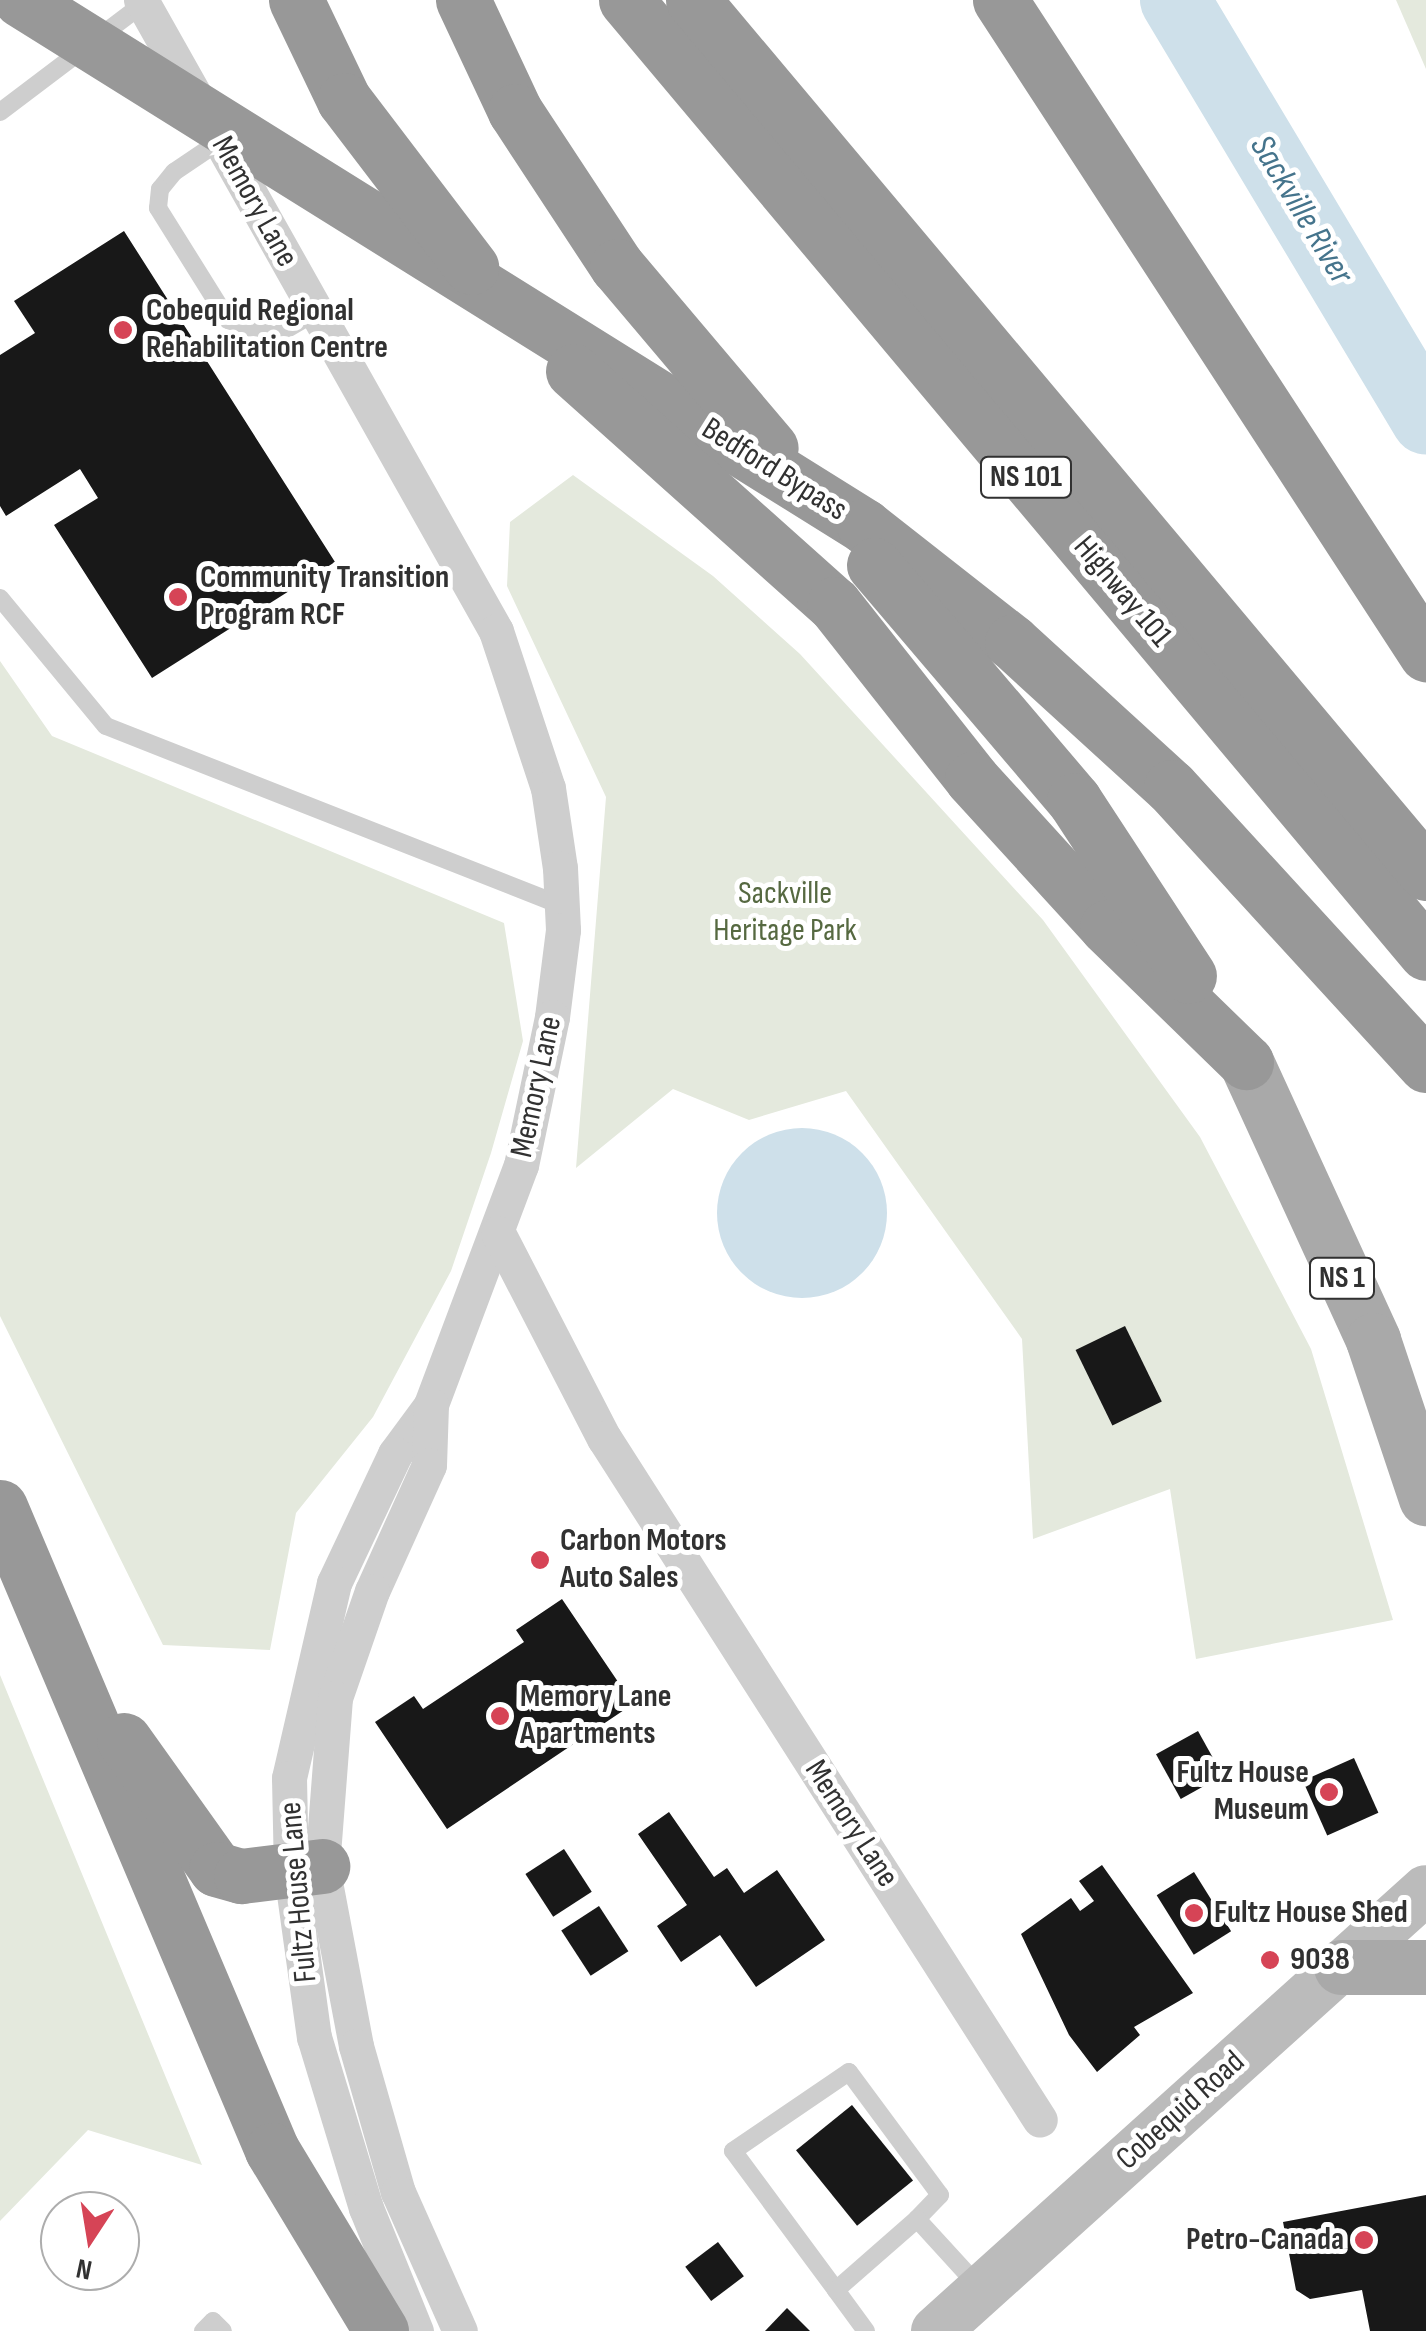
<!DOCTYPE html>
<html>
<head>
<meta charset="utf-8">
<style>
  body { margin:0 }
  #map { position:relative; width:1426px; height:2331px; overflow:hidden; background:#fff; font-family:"Sofia Sans Condensed",sans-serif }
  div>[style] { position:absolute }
  .green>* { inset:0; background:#e4e9dd }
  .water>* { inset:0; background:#cee0ea }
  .round { border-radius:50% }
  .river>* { height:70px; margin:-35px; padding:0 35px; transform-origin:35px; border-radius:35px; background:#cee0ea }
  .building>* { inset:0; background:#181818; transform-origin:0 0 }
  .lane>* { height:18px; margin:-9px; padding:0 9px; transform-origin:9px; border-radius:9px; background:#cecece }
  .street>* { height:35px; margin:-17.5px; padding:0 17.5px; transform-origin:17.5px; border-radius:17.5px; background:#cecece }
  .secondary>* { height:50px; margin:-25px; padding:0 25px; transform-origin:25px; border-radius:25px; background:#bbb }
  .primary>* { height:55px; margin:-27.5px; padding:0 27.5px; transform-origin:27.5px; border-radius:27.5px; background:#a9a9a9 }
  .highway>* { height:55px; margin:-27.5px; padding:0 27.5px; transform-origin:27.5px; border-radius:27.5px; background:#989898 }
  .dots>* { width:28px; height:28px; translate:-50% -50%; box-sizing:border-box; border:5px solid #fff; border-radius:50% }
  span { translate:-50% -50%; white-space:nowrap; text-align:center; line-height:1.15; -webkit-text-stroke:10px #fff; paint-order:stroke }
  .shield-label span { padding:2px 8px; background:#fff; border:2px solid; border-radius:8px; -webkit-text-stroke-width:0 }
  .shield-label { font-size:30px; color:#313131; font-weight:700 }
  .street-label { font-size:32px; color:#313131 }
  .poi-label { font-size:32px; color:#313131; font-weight:700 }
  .left { translate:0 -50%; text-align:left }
  .right { translate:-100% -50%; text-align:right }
  .park-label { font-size:32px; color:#566941 }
  .water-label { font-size:35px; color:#45748c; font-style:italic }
  .north { position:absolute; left:40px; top:2191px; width:100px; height:100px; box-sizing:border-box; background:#fff; border:2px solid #adadad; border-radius:50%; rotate:192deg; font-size:28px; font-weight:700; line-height:40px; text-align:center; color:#313131 }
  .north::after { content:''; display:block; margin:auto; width:35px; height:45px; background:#d64456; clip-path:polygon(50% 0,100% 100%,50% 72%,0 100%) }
</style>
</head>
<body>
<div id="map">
  <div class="green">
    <div style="clip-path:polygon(1396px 0,1426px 0,1426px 69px)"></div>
    <div style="clip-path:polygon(573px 475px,713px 576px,800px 654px,1043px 920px,1200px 1137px,1311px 1349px,1393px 1620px,1196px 1659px,1170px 1489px,1033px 1539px,1022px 1339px,846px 1091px,749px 1120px,673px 1089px,576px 1168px,606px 797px,507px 586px,510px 522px)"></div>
    <div style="clip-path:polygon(0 661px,52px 736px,504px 923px,523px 1041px,491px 1153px,451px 1271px,373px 1417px,296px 1513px,270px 1650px,163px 1645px,0 1316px)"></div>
    <div style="clip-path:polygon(0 1675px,202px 2165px,88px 2130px,0 2221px)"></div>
  </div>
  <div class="water">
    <div class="round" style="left:717px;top:1128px;width:170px;height:170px"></div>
  </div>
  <div class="river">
    <div style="left:1175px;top:0;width:489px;rotate:59.1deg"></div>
  </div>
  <div class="building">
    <div style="clip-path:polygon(124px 231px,335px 562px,152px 678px,54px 525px,98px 498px,80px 469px,6px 516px,0 506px,0 355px,35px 333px,14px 301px)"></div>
    <div style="left:1125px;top:1326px;width:84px;height:55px;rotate:64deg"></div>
    <div style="clip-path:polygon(562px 1599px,633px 1704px,447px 1829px,375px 1722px,414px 1696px,423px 1709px,524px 1642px,516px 1630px)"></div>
    <div style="left:1198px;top:1731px;width:51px;height:48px;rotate:61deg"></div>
    <div style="left:1354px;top:1758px;width:60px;height:56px;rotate:66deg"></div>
    <div style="clip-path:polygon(669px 1812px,714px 1877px,727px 1868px,744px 1893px,777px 1870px,825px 1940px,756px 1987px,720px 1935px,681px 1962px,657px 1926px,687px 1905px,638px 1834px)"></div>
    <div style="left:564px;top:1849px;width:51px;height:46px;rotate:57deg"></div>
    <div style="clip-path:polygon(1102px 1865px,1193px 1993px,1134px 2027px,1140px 2035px,1097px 2072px,1069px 2035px,1021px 1934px,1071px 1898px,1080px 1911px,1094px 1901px,1079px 1881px)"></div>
    <div style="left:1194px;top:1872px;width:70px;height:44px;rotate:58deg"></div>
    <div style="left:599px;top:1906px;width:54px;height:45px;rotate:57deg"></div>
    <div style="left:852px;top:2105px;width:97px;height:72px;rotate:51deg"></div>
    <div style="clip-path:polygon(1426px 2195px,1426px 2331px,1370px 2331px,1362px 2290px,1310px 2299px,1296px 2290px,1283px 2222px)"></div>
    <div style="left:718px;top:2242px;width:43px;height:41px;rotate:53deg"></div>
    <div style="clip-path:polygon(787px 2308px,810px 2331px,765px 2331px)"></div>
  </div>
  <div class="lane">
    <div style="left:0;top:112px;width:179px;rotate:-37.1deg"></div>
    <div style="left:220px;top:141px;width:55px;rotate:146deg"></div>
    <div style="left:174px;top:172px;width:22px;rotate:129deg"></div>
    <div style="left:160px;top:189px;width:19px;rotate:96deg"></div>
    <div style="left:158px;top:208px;width:132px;rotate:58deg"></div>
    <div style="left:228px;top:320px;width:50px;rotate:18.8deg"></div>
    <div style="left:275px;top:336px;width:48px;rotate:-30.3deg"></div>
    <div style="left:0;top:598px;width:166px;rotate:50.4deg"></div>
    <div style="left:106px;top:726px;width:490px;rotate:21.5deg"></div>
    <div style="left:836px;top:2290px;width:173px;rotate:-126.5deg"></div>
    <div style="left:733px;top:2151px;width:140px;rotate:-34.3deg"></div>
    <div style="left:849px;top:2072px;width:153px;rotate:53.5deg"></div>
    <div style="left:940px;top:2195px;width:33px;rotate:134deg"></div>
    <div style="left:203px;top:2331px;width:14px;rotate:-45deg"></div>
    <div style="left:213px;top:2321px;width:14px;rotate:45deg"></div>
    <div style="left:866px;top:2331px;width:51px;rotate:-126.2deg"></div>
    <div style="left:836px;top:2290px;width:108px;rotate:-41.2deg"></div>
    <div style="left:917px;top:2219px;width:93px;rotate:47.6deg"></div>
  </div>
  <div class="street">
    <div style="left:141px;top:0;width:724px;rotate:60.64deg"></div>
    <div style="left:496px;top:631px;width:165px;rotate:71.7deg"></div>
    <div style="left:548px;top:788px;width:81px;rotate:81.5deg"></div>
    <div style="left:560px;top:868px;width:62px;rotate:87.2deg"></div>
    <div style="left:563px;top:930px;width:88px;rotate:97.2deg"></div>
    <div style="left:552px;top:1017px;width:151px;rotate:101.8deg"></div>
    <div style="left:521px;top:1165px;width:256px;rotate:110.6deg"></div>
    <div style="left:431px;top:1405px;width:61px;rotate:126.3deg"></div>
    <div style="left:395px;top:1454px;width:143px;rotate:115.3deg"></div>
    <div style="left:334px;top:1583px;width:200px;rotate:103deg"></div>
    <div style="left:289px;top:1778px;width:94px;rotate:88.8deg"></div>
    <div style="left:291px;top:1872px;width:167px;rotate:82.1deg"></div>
    <div style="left:314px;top:2037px;width:179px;rotate:73.1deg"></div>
    <div style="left:366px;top:2208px;width:133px;rotate:67.9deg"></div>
    <div style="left:498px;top:1233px;width:231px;rotate:62.7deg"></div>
    <div style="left:604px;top:1438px;width:809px;rotate:57.41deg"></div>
    <div style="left:431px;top:1405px;width:60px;rotate:91.9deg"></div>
    <div style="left:429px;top:1465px;width:138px;rotate:114.3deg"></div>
    <div style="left:372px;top:1591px;width:113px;rotate:109.1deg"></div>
    <div style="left:335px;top:1698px;width:169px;rotate:94.4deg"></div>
    <div style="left:322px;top:1866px;width:183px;rotate:79.3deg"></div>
    <div style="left:356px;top:2046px;width:152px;rotate:74deg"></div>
    <div style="left:398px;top:2192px;width:152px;rotate:66deg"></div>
  </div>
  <div class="secondary">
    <div style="left:936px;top:2331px;width:659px;rotate:-41.99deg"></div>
  </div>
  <div class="primary">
    <div style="left:1246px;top:1062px;width:306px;rotate:65.4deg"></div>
    <div style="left:1373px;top:1340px;width:167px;rotate:71.5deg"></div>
    <div style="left:1341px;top:1967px;width:85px"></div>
  </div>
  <div class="highway">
    <div style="left:21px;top:0;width:994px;rotate:31.96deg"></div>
    <div style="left:864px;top:526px;width:188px;rotate:38.1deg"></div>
    <div style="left:1012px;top:642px;width:215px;rotate:42.4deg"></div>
    <div style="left:1171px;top:787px;width:377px;rotate:47.5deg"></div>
    <div style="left:296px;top:0;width:111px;rotate:64.4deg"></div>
    <div style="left:344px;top:100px;width:210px;rotate:52.7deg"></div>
    <div style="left:463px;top:0;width:123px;rotate:64.9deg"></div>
    <div style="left:515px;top:111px;width:186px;rotate:56.7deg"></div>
    <div style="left:617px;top:266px;width:238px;rotate:49.8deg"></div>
    <div style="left:626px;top:0;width:1244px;rotate:49.99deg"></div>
    <div style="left:693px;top:0;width:1140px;rotate:49.98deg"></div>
    <div style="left:1000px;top:0;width:781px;rotate:56.92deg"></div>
    <div style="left:573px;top:371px;width:350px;rotate:41.8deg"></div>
    <div style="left:834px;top:604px;width:223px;rotate:51.7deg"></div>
    <div style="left:972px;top:779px;width:200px;rotate:47.6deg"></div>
    <div style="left:1107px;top:927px;width:194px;rotate:44.2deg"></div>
    <div style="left:874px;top:565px;width:309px;rotate:49.6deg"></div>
    <div style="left:1074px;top:800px;width:210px;rotate:56.8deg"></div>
    <div style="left:0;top:1507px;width:698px;rotate:67.07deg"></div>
    <div style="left:272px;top:2150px;width:211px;rotate:58.9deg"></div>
    <div style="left:124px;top:1740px;width:158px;rotate:54.5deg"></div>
    <div style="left:216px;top:1869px;width:26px;rotate:16deg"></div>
    <div style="left:241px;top:1876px;width:82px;rotate:-7deg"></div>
  </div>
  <div class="dots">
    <div style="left:123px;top:330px;background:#d64456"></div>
    <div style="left:178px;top:597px;background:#d64456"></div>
    <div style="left:540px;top:1560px;background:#d64456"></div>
    <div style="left:500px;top:1716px;background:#d64456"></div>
    <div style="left:1329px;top:1792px;background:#d64456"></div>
    <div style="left:1194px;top:1913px;background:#d64456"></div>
    <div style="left:1270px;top:1960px;background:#d64456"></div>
    <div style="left:1364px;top:2240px;background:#d64456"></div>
  </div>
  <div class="shield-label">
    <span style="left:1026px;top:477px">NS 101</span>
    <span style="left:1342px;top:1278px">NS 1</span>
  </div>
  <div class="street-label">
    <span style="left:254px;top:202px;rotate:61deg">Memory Lane</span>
    <span style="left:774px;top:470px;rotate:32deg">Bedford Bypass</span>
    <span style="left:1122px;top:592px;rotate:50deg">Highway 101</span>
    <span style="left:537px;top:1087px;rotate:-78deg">Memory Lane</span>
    <span style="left:851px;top:1824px;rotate:57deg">Memory Lane</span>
    <span style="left:299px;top:1892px;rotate:-95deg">Fultz House Lane</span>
    <span style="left:1181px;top:2111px;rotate:-42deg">Cobequid Road</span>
  </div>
  <div class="poi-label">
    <span class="left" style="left:146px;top:330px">Cobequid Regional<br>Rehabilitation Centre</span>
    <span class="left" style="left:200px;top:597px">Community Transition<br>Program RCF</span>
    <span class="left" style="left:560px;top:1560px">Carbon Motors<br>Auto Sales</span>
    <span class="left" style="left:520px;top:1716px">Memory Lane<br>Apartments</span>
    <span class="right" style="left:1309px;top:1792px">Fultz House<br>Museum</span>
    <span class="left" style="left:1214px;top:1913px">Fultz House Shed</span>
    <span class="left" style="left:1290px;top:1960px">9038</span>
    <span class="right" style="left:1344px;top:2240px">Petro-Canada</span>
  </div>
  <div class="park-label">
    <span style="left:785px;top:913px">Sackville<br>Heritage Park</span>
  </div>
  <div class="water-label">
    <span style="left:1301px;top:210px;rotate:59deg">Sackville River</span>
  </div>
  <div class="north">N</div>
</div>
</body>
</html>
